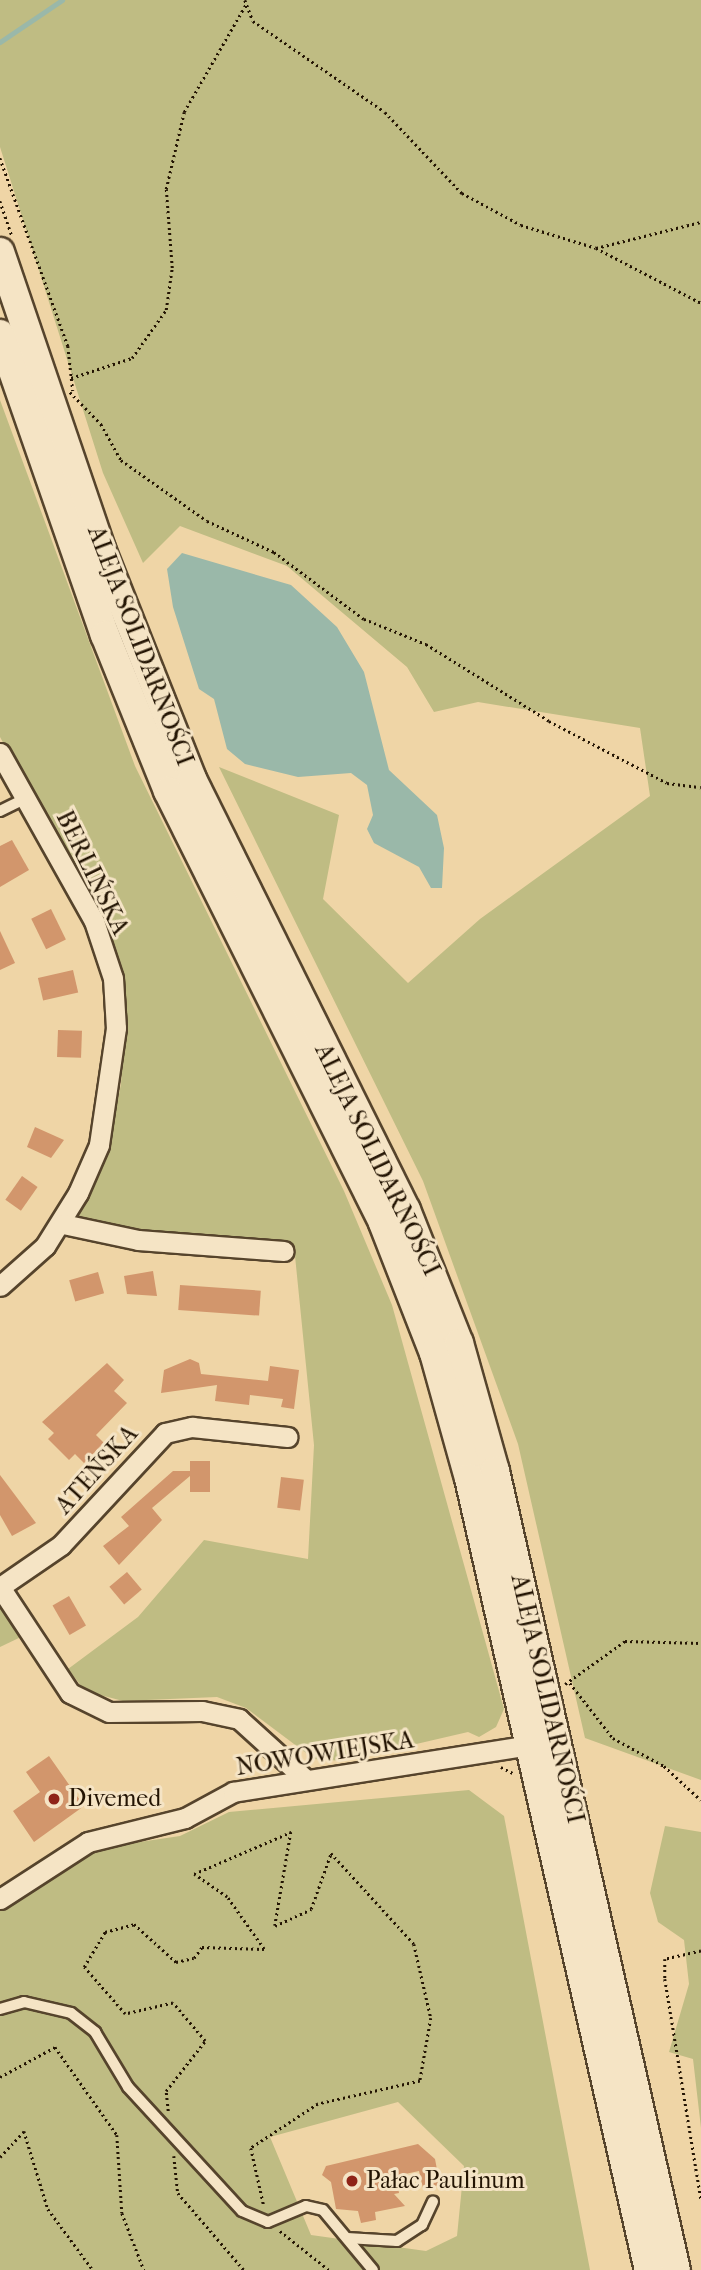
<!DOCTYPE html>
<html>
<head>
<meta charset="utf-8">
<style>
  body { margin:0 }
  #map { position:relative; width:701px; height:2270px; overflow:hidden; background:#efd5a6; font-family:"IM FELL French Canon",serif }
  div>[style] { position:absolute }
  .green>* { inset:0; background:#bfbc83 }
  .water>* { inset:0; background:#9ab8a9 }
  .stream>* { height:5px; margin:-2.5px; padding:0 2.5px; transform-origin:2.5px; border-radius:2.5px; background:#9ab8a9 }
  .building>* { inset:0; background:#d2966c; transform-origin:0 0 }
  .path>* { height:2.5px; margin-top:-1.25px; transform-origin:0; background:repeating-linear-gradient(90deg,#231403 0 2px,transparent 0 5.5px) }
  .roads { filter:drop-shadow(2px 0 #56442c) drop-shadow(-2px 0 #56442c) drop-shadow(0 2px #56442c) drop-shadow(0 -2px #56442c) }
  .service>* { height:10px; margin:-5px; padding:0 5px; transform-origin:5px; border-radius:5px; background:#f5e4c5 }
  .minor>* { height:19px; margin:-9.5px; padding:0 9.5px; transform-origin:9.5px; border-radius:9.5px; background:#f5e4c5 }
  .secondary>* { height:28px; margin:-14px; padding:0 14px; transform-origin:14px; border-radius:14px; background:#f5e4c5 }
  .dots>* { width:19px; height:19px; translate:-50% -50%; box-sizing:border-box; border:4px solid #f5e4c5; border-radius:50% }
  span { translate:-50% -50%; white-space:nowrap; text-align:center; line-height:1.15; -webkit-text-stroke:6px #f5e4c5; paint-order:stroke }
  .street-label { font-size:24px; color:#231403 }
  .poi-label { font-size:24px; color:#231403 }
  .left { translate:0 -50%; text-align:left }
</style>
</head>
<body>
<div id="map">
  <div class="green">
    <div style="clip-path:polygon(0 0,701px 0,701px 1780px,585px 1738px,518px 1444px,423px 1181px,219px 767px,339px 815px,323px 899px,408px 983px,480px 919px,650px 796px,640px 728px,478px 702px,434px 712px,407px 667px,287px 566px,180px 526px,143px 563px,103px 473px,0 147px)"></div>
    <div style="clip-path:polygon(0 400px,135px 766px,344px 1191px,392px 1305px,504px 1709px,496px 1727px,479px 1737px,468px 1732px,343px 1761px,314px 1759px,246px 1708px,217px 1697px,123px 1701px,85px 1691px,68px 1669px,138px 1617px,204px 1540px,308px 1559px,314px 1445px,294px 1246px,76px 1222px,108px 1149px,121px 1084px,125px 1010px,112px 942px,0 737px)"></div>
    <div style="clip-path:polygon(0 1598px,23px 1636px,0 1647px)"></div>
    <div style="clip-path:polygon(evenodd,469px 1790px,504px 1816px,590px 2270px,0 2270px,0 1909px,99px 1848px,180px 1836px,229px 1812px,469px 1790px,398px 2102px,464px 2166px,457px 2236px,426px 2251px,311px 2235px,270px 2137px,398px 2102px)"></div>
    <div style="clip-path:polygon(665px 1826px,701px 1832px,701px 2128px,693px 2059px,669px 2052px,689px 1984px,684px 1940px,658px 1922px,650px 1893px)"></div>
  </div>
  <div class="water">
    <div style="clip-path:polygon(182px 553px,291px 585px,337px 627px,364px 672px,389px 770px,437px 815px,444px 848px,442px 888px,431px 888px,419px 867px,374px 843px,367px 829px,373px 815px,367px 785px,351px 773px,298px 777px,245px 764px,227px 749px,214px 699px,199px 689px,173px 607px,167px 569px)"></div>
  </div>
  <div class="stream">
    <div style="left:0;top:42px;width:75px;rotate:-34.1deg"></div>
  </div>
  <div class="building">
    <div style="clip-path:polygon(12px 840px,29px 870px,0 887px,0 846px)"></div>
    <div style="left:51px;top:909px;width:34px;height:22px;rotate:64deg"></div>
    <div style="clip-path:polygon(0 931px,15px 963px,0 970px)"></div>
    <div style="left:73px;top:970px;width:23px;height:36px;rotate:77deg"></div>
    <div style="left:58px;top:1030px;width:24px;height:27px;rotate:2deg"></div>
    <div style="clip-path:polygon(35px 1127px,64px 1140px,51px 1158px,27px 1147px)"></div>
    <div style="left:22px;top:1176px;width:19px;height:29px;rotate:35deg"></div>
    <div style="clip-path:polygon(153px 1271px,157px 1296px,127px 1294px,124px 1276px)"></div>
    <div style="left:98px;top:1272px;width:22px;height:30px;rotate:74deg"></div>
    <div style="left:180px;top:1285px;width:81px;height:25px;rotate:4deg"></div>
    <div style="clip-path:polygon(190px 1359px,199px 1363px,201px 1374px,268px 1381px,270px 1366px,299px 1370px,294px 1409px,281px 1407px,283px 1399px,250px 1395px,249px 1405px,215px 1401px,217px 1385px,161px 1393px,164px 1370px)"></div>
    <div style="clip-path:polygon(107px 1363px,124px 1380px,114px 1391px,127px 1403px,96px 1435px,104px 1443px,84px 1463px,75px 1454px,69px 1460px,48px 1439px,54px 1433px,42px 1422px)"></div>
    <div style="clip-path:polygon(190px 1461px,210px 1461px,210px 1492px,190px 1492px,190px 1476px,152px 1508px,162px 1520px,119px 1565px,103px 1546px,129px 1526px,121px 1517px,173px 1471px,190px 1471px)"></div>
    <div style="clip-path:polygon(0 1475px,36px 1523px,12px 1536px,0 1515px)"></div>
    <div style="left:281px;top:1477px;width:23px;height:31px;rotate:7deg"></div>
    <div style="left:127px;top:1572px;width:23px;height:23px;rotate:50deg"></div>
    <div style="left:69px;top:1596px;width:34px;height:19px;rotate:60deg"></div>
    <div style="clip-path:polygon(49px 1756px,84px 1806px,34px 1842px,13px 1811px,40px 1792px,26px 1772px)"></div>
    <div style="clip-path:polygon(418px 2144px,435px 2159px,440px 2185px,423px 2188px,419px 2171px,396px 2176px,399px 2193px,394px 2194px,405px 2206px,375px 2212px,376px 2220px,361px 2223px,358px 2211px,336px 2209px,331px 2182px,322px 2175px,326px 2166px)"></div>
  </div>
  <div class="path">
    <div style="left:245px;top:0;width:22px;rotate:69deg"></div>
    <div style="left:253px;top:21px;width:160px;rotate:34.6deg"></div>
    <div style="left:385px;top:112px;width:112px;rotate:46.5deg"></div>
    <div style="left:462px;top:193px;width:67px;rotate:28.5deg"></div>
    <div style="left:521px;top:225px;width:78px;rotate:17deg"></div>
    <div style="left:596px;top:248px;width:108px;rotate:-13.9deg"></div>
    <div style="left:0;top:158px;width:200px;rotate:70.1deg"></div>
    <div style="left:68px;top:346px;width:45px;rotate:83.7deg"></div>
    <div style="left:0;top:201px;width:36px;rotate:71deg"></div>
    <div style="left:596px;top:248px;width:119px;rotate:27.6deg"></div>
    <div style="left:71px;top:378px;width:64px;rotate:-18.2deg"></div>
    <div style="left:132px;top:358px;width:59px;rotate:-54.7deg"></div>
    <div style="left:166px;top:310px;width:42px;rotate:-81.9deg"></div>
    <div style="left:172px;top:268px;width:79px;rotate:-94.3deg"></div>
    <div style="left:166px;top:189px;width:79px;rotate:-76.8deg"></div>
    <div style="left:184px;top:112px;width:125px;rotate:-60.1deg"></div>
    <div style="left:70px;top:392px;width:45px;rotate:45.9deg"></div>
    <div style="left:101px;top:424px;width:41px;rotate:60.9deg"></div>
    <div style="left:121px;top:460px;width:105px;rotate:35.3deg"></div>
    <div style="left:207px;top:521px;width:74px;rotate:24.8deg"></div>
    <div style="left:274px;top:552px;width:112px;rotate:36.7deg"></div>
    <div style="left:364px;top:619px;width:67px;rotate:22deg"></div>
    <div style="left:426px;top:644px;width:145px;rotate:32deg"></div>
    <div style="left:549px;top:721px;width:133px;rotate:27.7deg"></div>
    <div style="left:667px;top:783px;width:34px;rotate:7deg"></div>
    <div style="left:570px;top:1683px;width:70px;rotate:52deg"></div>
    <div style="left:613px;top:1738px;width:58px;rotate:28.8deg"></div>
    <div style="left:664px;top:1766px;width:50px;rotate:42.6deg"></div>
    <div style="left:565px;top:1684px;width:74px;rotate:-35.6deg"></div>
    <div style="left:625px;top:1641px;width:76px;rotate:1.5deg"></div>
    <div style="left:501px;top:1767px;width:13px;rotate:27deg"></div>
    <div style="left:701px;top:1951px;width:37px;rotate:167deg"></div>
    <div style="left:665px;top:1959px;width:20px;rotate:90deg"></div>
    <div style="left:665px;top:1979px;width:224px;rotate:80.7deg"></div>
    <div style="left:0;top:2077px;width:63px;rotate:-28.6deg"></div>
    <div style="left:55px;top:2047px;width:108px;rotate:54.8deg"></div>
    <div style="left:117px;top:2135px;width:78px;rotate:86.3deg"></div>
    <div style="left:122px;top:2213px;width:61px;rotate:68.9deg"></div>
    <div style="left:168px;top:2111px;width:20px;rotate:-96deg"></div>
    <div style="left:166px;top:2091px;width:63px;rotate:-52deg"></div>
    <div style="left:205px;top:2041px;width:50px;rotate:-130.1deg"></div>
    <div style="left:173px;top:2003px;width:49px;rotate:167.1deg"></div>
    <div style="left:125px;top:2014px;width:62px;rotate:-131.1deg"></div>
    <div style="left:84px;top:1967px;width:41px;rotate:-59deg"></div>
    <div style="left:105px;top:1932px;width:30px;rotate:-15deg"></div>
    <div style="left:134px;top:1924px;width:57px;rotate:42.1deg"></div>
    <div style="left:176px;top:1962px;width:18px;rotate:-13deg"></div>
    <div style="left:194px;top:1958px;width:14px;rotate:-54deg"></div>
    <div style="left:202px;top:1947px;width:62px;rotate:1.8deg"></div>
    <div style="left:264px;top:1949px;width:64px;rotate:-125.4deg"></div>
    <div style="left:227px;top:1897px;width:40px;rotate:-145.1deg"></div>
    <div style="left:194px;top:1874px;width:106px;rotate:-23.4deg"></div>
    <div style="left:291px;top:1832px;width:95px;rotate:99.7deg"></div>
    <div style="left:275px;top:1926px;width:40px;rotate:-25deg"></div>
    <div style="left:311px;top:1909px;width:59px;rotate:-70.3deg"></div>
    <div style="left:331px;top:1853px;width:123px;rotate:47.6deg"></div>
    <div style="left:414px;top:1944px;width:76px;rotate:77.1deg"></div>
    <div style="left:431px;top:2018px;width:64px;rotate:99.9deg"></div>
    <div style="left:420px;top:2081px;width:105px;rotate:167.3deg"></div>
    <div style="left:318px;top:2104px;width:80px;rotate:146.7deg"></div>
    <div style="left:251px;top:2148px;width:59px;rotate:77.4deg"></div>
    <div style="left:174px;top:2156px;width:37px;rotate:84deg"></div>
    <div style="left:178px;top:2193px;width:101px;rotate:49.4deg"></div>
    <div style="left:0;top:2157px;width:35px;rotate:-47deg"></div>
    <div style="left:24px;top:2131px;width:82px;rotate:72.9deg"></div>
    <div style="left:48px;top:2209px;width:76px;rotate:53.6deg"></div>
    <div style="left:280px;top:2231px;width:63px;rotate:38.5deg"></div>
  </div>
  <div class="roads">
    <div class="service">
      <div style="left:0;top:811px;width:30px;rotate:-26deg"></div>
      <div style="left:0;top:2009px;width:25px;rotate:-16deg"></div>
      <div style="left:24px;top:2002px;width:48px;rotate:13.2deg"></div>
      <div style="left:71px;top:2013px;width:31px;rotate:38deg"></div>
      <div style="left:95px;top:2032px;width:64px;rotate:59deg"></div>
      <div style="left:128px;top:2087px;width:168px;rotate:47.4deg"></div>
      <div style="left:242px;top:2211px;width:28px;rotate:23deg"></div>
      <div style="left:268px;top:2222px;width:41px;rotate:-22.8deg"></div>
      <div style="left:306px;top:2206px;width:17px;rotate:13deg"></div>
      <div style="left:323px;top:2210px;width:78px;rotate:50.2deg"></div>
      <div style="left:347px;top:2238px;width:50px;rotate:3.4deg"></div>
      <div style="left:397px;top:2241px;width:30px;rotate:-33deg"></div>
      <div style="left:422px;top:2225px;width:26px;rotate:-65deg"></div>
    </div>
    <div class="minor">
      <div style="left:0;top:753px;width:193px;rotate:60.8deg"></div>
      <div style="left:94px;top:921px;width:60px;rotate:71.6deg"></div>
      <div style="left:113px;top:978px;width:50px;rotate:86.6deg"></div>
      <div style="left:116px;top:1028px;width:118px;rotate:98.3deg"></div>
      <div style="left:99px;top:1145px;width:52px;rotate:113.6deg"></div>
      <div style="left:78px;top:1193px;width:62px;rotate:121.9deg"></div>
      <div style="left:45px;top:1246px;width:60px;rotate:138.4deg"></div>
      <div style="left:63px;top:1224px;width:77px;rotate:12deg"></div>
      <div style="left:138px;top:1240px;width:146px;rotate:4.3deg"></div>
      <div style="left:0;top:1587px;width:127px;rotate:56.6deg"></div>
      <div style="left:70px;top:1693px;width:43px;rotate:26deg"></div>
      <div style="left:109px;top:1712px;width:93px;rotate:-0.6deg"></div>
      <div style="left:202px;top:1711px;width:38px;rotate:12deg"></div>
      <div style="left:239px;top:1719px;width:88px;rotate:42.2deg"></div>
      <div style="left:0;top:1587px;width:74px;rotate:-34.5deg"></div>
      <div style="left:61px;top:1545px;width:153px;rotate:-47.1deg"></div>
      <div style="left:165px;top:1433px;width:28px;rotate:-13deg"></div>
      <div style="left:192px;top:1427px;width:96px;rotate:6deg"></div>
      <div style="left:0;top:1899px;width:105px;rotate:-32.9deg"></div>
      <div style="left:88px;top:1842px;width:100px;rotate:-13.9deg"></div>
      <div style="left:185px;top:1818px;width:55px;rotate:-28.4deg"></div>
      <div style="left:233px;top:1792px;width:313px;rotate:-9deg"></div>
    </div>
    <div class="secondary">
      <div style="left:0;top:252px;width:314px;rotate:71.2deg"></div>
      <div style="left:101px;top:549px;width:247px;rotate:68.4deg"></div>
      <div style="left:192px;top:779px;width:481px;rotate:63.6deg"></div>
      <div style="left:406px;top:1210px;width:143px;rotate:68.3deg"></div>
      <div style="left:459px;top:1343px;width:133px;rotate:74.3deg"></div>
      <div style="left:495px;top:1471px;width:819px;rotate:77.24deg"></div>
      <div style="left:0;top:334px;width:319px;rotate:70.8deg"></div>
      <div style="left:105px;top:635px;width:168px;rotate:68deg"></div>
      <div style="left:168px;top:791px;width:483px;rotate:63.5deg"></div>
      <div style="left:383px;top:1223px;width:140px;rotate:68.6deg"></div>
      <div style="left:434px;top:1353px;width:130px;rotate:74.4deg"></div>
      <div style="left:469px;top:1478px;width:812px;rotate:77.2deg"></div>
    </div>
  </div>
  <div class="dots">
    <div style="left:54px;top:1799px;background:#8f2418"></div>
    <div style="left:352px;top:2181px;background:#8f2418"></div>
  </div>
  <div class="street-label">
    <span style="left:140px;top:646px;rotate:69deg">ALEJA SOLIDARNOŚCI</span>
    <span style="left:92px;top:873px;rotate:64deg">BERLIŃSKA</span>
    <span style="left:377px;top:1160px;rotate:64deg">ALEJA SOLIDARNOŚCI</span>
    <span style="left:97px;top:1470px;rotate:-48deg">ATEŃSKA</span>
    <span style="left:547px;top:1699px;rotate:77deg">ALEJA SOLIDARNOŚCI</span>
    <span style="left:325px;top:1754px;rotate:-9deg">NOWOWIEJSKA</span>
  </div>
  <div class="poi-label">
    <span class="left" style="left:68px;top:1799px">Divemed</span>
    <span class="left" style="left:366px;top:2181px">Pałac Paulinum</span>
  </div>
</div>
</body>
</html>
